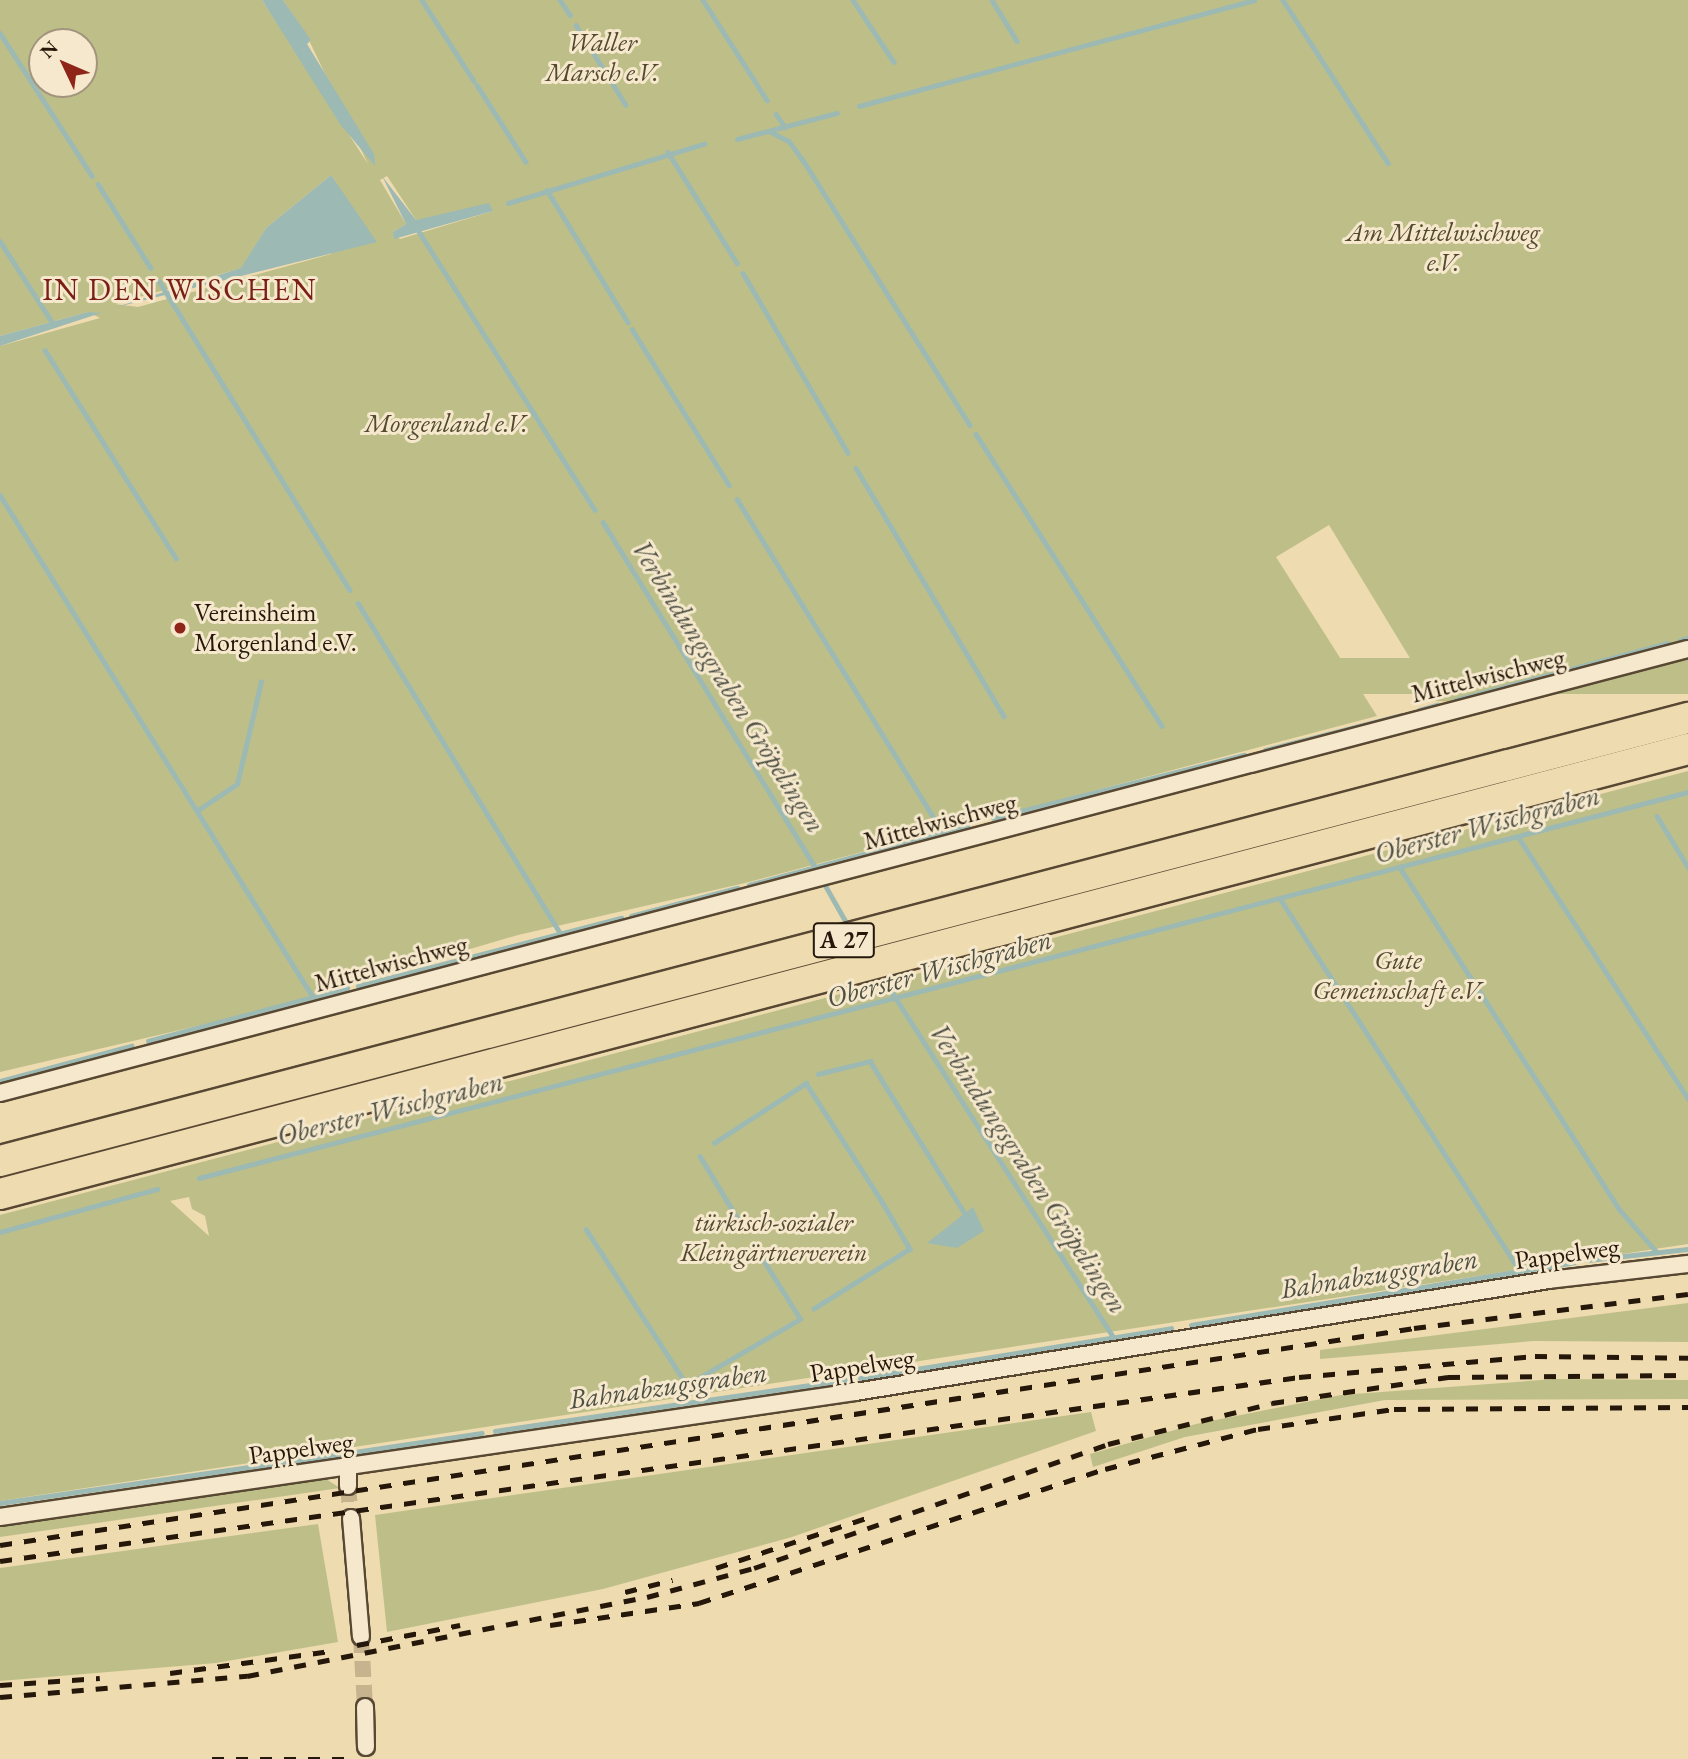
<!DOCTYPE html>
<html>
<head>
<meta charset="utf-8">
<style>
  body { margin:0 }
  #map { position:relative; width:1688px; height:1759px; overflow:hidden; background:#efdbb0; font-family:"EB Garamond",serif }
  div>[style] { position:absolute }
  .green>* { inset:0; background:#bebf88; transform-origin:0 0 }
  .water>* { inset:0; background:#9cb9b3 }
  .stream>* { height:4.5px; margin:-2.25px; padding:0 2.25px; transform-origin:2.25px; border-radius:2.25px; background:#9cb9b3 }
  .street-tunnel>* { height:16px; margin-top:-8px; transform-origin:0; background:repeating-linear-gradient(90deg,#c7b48f 0 16px,transparent 0 24px) }
  .roads { filter:drop-shadow(2px 0 #584833) drop-shadow(-2px 0 #584833) drop-shadow(0 2px #584833) drop-shadow(0 -2px #584833) }
  .street>* { height:16px; margin:-8px; padding:0 8px; transform-origin:8px; border-radius:8px; background:#f5e8cc }
  .highway>* { height:30px; margin:-15px; padding:0 15px; transform-origin:15px; border-radius:15px; background:#efdbb0 }
  .rail>* { height:4.5px; margin-top:-2.25px; transform-origin:0; background:repeating-linear-gradient(90deg,#251709 0 12px,transparent 0 24px) }
  .dots>* { width:19px; height:19px; translate:-50% -50%; box-sizing:border-box; border:4px solid #f5e8cc; border-radius:50% }
  span { translate:-50% -50%; white-space:nowrap; text-align:center; line-height:1.15; -webkit-text-stroke:6px #f5e8cc; paint-order:stroke }
  .shield-label span { padding:2px 5px; background:#f5e8cc; border:2px solid; border-radius:5px; -webkit-text-stroke-width:0 }
  .shield-label { font-size:24px; color:#251709; font-weight:700 }
  .park-label { font-size:26px; color:#53492f; font-style:italic }
  .poi-label { font-size:26px; color:#251709 }
  .left { translate:0 -50%; text-align:left }
  .street-label { font-size:26px; color:#251709 }
  .water-label { font-size:28px; color:#4f5044; font-style:italic }
  .quarter-label { font-size:30px; color:#7a1f14; letter-spacing:2px }
  .north { position:absolute; left:28px; top:28px; width:70px; height:70px; box-sizing:border-box; background:#f5e8cc; border:2px solid #a2947e; border-radius:50%; rotate:314deg; font-size:19px; font-weight:700; line-height:28px; text-align:center; color:#251709 }
  .north::after { content:''; display:block; margin:auto; width:24px; height:32px; background:#8f2418; clip-path:polygon(50% 0,100% 100%,50% 72%,0 100%) }
</style>
</head>
<body>
<div id="map">
  <div class="green">
    <div style="clip-path:polygon(evenodd,0 0,262px 0,368px 164px,306px 34px,283px 0,1688px 0,1688px 642px,1456px 702px,1436px 701px,1329px 525px,1276px 557px,1377px 716px,745px 883px,518px 935px,253px 1013px,0 1072px,0 346px,100px 318px,88px 312px,0 336px,0 0,42px 42px,84px 42px,84px 84px,42px 84px,42px 42px,0 0,331px 175px,360px 221px,331px 254px,138px 307px,115px 304px,242px 268px,266px 228px,331px 175px,0 0,387px 176px,416px 220px,493px 211px,400px 239px,393px 232px,406px 224px,380px 180px,387px 176px)"></div>
    <div style="left:1688px;top:658px;width:36px;height:1745px;rotate:90deg"></div>
    <div style="clip-path:polygon(evenodd,1688px 771px,1688px 1244px,0 1501px,0 1215px,1688px 771px,189px 1197px,192px 1209px,205px 1216px,209px 1236px,170px 1201px,189px 1197px)"></div>
    <div style="clip-path:polygon(1688px 1303px,1688px 1342px,1534px 1341px,1320px 1359px,1320px 1350px)"></div>
    <div style="clip-path:polygon(1555px 1379px,1688px 1380px,1688px 1399px,1385px 1400px,1185px 1437px,1093px 1467px,1090px 1454px,1196px 1424px,1341px 1395px)"></div>
    <div style="clip-path:polygon(1091px 1412px,1096px 1431px,792px 1537px,603px 1589px,387px 1632px,375px 1515px)"></div>
    <div style="clip-path:polygon(320px 1475px,340px 1488px,0 1537px,0 1523px)"></div>
    <div style="clip-path:polygon(318px 1524px,338px 1642px,216px 1663px,0 1681px,0 1568px)"></div>
  </div>
  <div class="water">
    <div style="clip-path:polygon(262px 0,283px 0,311px 40px,307px 44px,374px 154px,375px 166px,340px 124px)"></div>
    <div style="clip-path:polygon(331px 175px,377px 242px,113px 308px,241px 268px,266px 228px)"></div>
    <div style="clip-path:polygon(382px 176px,416px 220px,489px 203px,493px 211px,394px 239px,393px 232px,406px 224px)"></div>
    <div style="clip-path:polygon(88px 312px,101px 313px,0 346px,0 336px)"></div>
    <div style="clip-path:polygon(973px 1207px,984px 1231px,957px 1248px,927px 1243px)"></div>
  </div>
  <div class="stream">
    <div style="left:422px;top:0;width:96px;rotate:57.3deg"></div>
    <div style="left:560px;top:0;width:18px;rotate:56deg"></div>
    <div style="left:703px;top:0;width:119px;rotate:57.4deg"></div>
    <div style="left:853px;top:0;width:74px;rotate:56.5deg"></div>
    <div style="left:992px;top:0;width:48px;rotate:58.6deg"></div>
    <div style="left:1283px;top:0;width:194px;rotate:57.2deg"></div>
    <div style="left:576px;top:25px;width:94px;rotate:58deg"></div>
    <div style="left:0;top:33px;width:170px;rotate:57.2deg"></div>
    <div style="left:477px;top:85px;width:91px;rotate:57.5deg"></div>
    <div style="left:859px;top:106px;width:409px;rotate:-15deg"></div>
    <div style="left:776px;top:114px;width:16px;rotate:55deg"></div>
    <div style="left:769px;top:131px;width:22px;rotate:27deg"></div>
    <div style="left:789px;top:141px;width:24px;rotate:54deg"></div>
    <div style="left:803px;top:160px;width:313px;rotate:57.8deg"></div>
    <div style="left:737px;top:139px;width:103px;rotate:-14.6deg"></div>
    <div style="left:668px;top:152px;width:131px;rotate:58.1deg"></div>
    <div style="left:98px;top:184px;width:99px;rotate:57.8deg"></div>
    <div style="left:547px;top:190px;width:155px;rotate:58.5deg"></div>
    <div style="left:508px;top:203px;width:205px;rotate:-16.8deg"></div>
    <div style="left:418px;top:230px;width:331px;rotate:57.7deg"></div>
    <div style="left:0;top:241px;width:100px;rotate:57.3deg"></div>
    <div style="left:743px;top:273px;width:208px;rotate:59.7deg"></div>
    <div style="left:159px;top:281px;width:363px;rotate:58.3deg"></div>
    <div style="left:632px;top:329px;width:184px;rotate:58.1deg"></div>
    <div style="left:45px;top:350px;width:246px;rotate:57.8deg"></div>
    <div style="left:976px;top:434px;width:346px;rotate:57.5deg"></div>
    <div style="left:856px;top:468px;width:289px;rotate:59.2deg"></div>
    <div style="left:0;top:495px;width:592px;rotate:58.06deg"></div>
    <div style="left:737px;top:499px;width:392px;rotate:58.3deg"></div>
    <div style="left:603px;top:522px;width:411px;rotate:58.4deg"></div>
    <div style="left:358px;top:603px;width:387px;rotate:58.5deg"></div>
    <div style="left:1680px;top:640px;width:8px;rotate:-14deg"></div>
    <div style="left:1455px;top:700px;width:220px;rotate:-15deg"></div>
    <div style="left:1419px;top:710px;width:19px;rotate:-16deg"></div>
    <div style="left:1265px;top:750px;width:140px;rotate:-14.4deg"></div>
    <div style="left:198px;top:810px;width:47px;rotate:-33.7deg"></div>
    <div style="left:237px;top:784px;width:105px;rotate:-76.8deg"></div>
    <div style="left:1657px;top:816px;width:60px;rotate:58.7deg"></div>
    <div style="left:993px;top:818px;width:259px;rotate:-14.1deg"></div>
    <div style="left:1519px;top:838px;width:310px;rotate:57deg"></div>
    <div style="left:1401px;top:869px;width:405px;rotate:57.3deg"></div>
    <div style="left:1620px;top:1210px;width:55px;rotate:48.7deg"></div>
    <div style="left:824px;top:883px;width:43px;rotate:60.4deg"></div>
    <div style="left:749px;top:885px;width:226px;rotate:-15.1deg"></div>
    <div style="left:1281px;top:900px;width:441px;rotate:57.2deg"></div>
    <div style="left:631px;top:916px;width:110px;rotate:-14.8deg"></div>
    <div style="left:358px;top:986px;width:272px;rotate:-14.5deg"></div>
    <div style="left:888px;top:986px;width:417px;rotate:57.3deg"></div>
    <div style="left:148px;top:1041px;width:206px;rotate:-14.9deg"></div>
    <div style="left:818px;top:1074px;width:54px;rotate:-14deg"></div>
    <div style="left:870px;top:1061px;width:181px;rotate:58.1deg"></div>
    <div style="left:0;top:1081px;width:136px;rotate:-15deg"></div>
    <div style="left:714px;top:1143px;width:110px;rotate:-33.1deg"></div>
    <div style="left:806px;top:1083px;width:139px;rotate:57.3deg"></div>
    <div style="left:881px;top:1200px;width:57px;rotate:59.4deg"></div>
    <div style="left:910px;top:1249px;width:113px;rotate:148deg"></div>
    <div style="left:700px;top:1156px;width:85px;rotate:58.9deg"></div>
    <div style="left:199px;top:1178px;width:1538px;rotate:-14.53deg"></div>
    <div style="left:586px;top:1229px;width:186px;rotate:57.1deg"></div>
    <div style="left:687px;top:1385px;width:131px;rotate:-30.3deg"></div>
    <div style="left:800px;top:1319px;width:86px;rotate:-122.2deg"></div>
    <div style="left:0;top:1232px;width:163px;rotate:-15.3deg"></div>
    <div style="left:1588px;top:1260px;width:101px;rotate:-6.3deg"></div>
    <div style="left:1191px;top:1325px;width:388px;rotate:-9.3deg"></div>
    <div style="left:860px;top:1378px;width:315px;rotate:-9.1deg"></div>
    <div style="left:495px;top:1431px;width:355px;rotate:-8.3deg"></div>
    <div style="left:355px;top:1452px;width:128px;rotate:-8.5deg"></div>
    <div style="left:0;top:1503px;width:345px;rotate:-8.2deg"></div>
  </div>
  <div class="street-tunnel">
    <div style="left:348px;top:1486px;width:32px;rotate:85deg"></div>
    <div style="left:361px;top:1637px;width:70px;rotate:86.7deg"></div>
  </div>
  <div class="roads">
    <div class="street">
      <div style="left:0;top:1093px;width:1745px;rotate:-14.74deg"></div>
      <div style="left:348px;top:1467px;width:19px;rotate:90deg"></div>
      <div style="left:0;top:1517px;width:864px;rotate:-8.32deg"></div>
      <div style="left:855px;top:1392px;width:703px;rotate:-9.17deg"></div>
      <div style="left:1549px;top:1280px;width:140px;rotate:-6.6deg"></div>
      <div style="left:351px;top:1518px;width:119px;rotate:85.2deg"></div>
      <div style="left:365px;top:1707px;width:40px;rotate:88.6deg"></div>
    </div>
    <div class="highway">
      <div style="left:0;top:1161px;width:1745px;rotate:-14.71deg"></div>
      <div style="left:0;top:1194px;width:1746px;rotate:-14.77deg"></div>
    </div>
  </div>
  <div class="rail">
    <div style="left:0;top:1545px;width:1431px;rotate:-8.72deg"></div>
    <div style="left:1414px;top:1328px;width:276px;rotate:-7.1deg"></div>
    <div style="left:0;top:1561px;width:1312px;rotate:-8.06deg"></div>
    <div style="left:1299px;top:1377px;width:237px;rotate:-5.1deg"></div>
    <div style="left:1535px;top:1356px;width:153px;rotate:0.7deg"></div>
    <div style="left:716px;top:1568px;width:158px;rotate:-18.4deg"></div>
    <div style="left:625px;top:1592px;width:49px;rotate:-14.3deg"></div>
    <div style="left:550px;top:1625px;width:151px;rotate:-8.4deg"></div>
    <div style="left:699px;top:1603px;width:428px;rotate:-18.3deg"></div>
    <div style="left:1105px;top:1469px;width:158px;rotate:-14.7deg"></div>
    <div style="left:1258px;top:1429px;width:137px;rotate:-8.4deg"></div>
    <div style="left:1394px;top:1409px;width:294px;rotate:-0.4deg"></div>
    <div style="left:357px;top:1645px;width:105px;rotate:-11deg"></div>
    <div style="left:170px;top:1673px;width:162px;rotate:-7.8deg"></div>
    <div style="left:0;top:1685px;width:100px;rotate:-4deg"></div>
    <div style="left:0;top:1697px;width:248px;rotate:-4.9deg"></div>
    <div style="left:247px;top:1676px;width:408px;rotate:-11.2deg"></div>
    <div style="left:647px;top:1597px;width:111px;rotate:-15.2deg"></div>
    <div style="left:754px;top:1568px;width:375px;rotate:-19.3deg"></div>
    <div style="left:1108px;top:1444px;width:169px;rotate:-14deg"></div>
    <div style="left:1272px;top:1403px;width:178px;rotate:-8.4deg"></div>
    <div style="left:1448px;top:1377px;width:240px;rotate:-0.5deg"></div>
    <div style="left:212px;top:1759px;width:143px"></div>
  </div>
  <div class="dots">
    <div style="left:180px;top:628px;background:#8f2418"></div>
  </div>
  <div class="shield-label">
    <span style="left:844px;top:940px">A 27</span>
  </div>
  <div class="park-label">
    <span style="left:602px;top:58px">Waller<br>Marsch e.V.</span>
    <span style="left:1443px;top:248px">Am Mittelwischweg<br>e.V.</span>
    <span style="left:446px;top:424px">Morgenland e.V.</span>
    <span style="left:1398px;top:976px">Gute<br>Gemeinschaft e.V.</span>
    <span style="left:774px;top:1238px">türkisch-sozialer<br>Kleingärtnerverein</span>
  </div>
  <div class="poi-label">
    <span class="left" style="left:194px;top:628px">Vereinsheim<br>Morgenland e.V.</span>
  </div>
  <div class="street-label">
    <span style="left:1488px;top:676px;rotate:-14deg">Mittelwischweg</span>
    <span style="left:940px;top:822px;rotate:-15deg">Mittelwischweg</span>
    <span style="left:391px;top:964px;rotate:-15deg">Mittelwischweg</span>
    <span style="left:1567px;top:1254px;rotate:-8deg">Pappelweg</span>
    <span style="left:862px;top:1366px;rotate:-9deg">Pappelweg</span>
    <span style="left:301px;top:1449px;rotate:-8deg">Pappelweg</span>
  </div>
  <div class="water-label">
    <span style="left:729px;top:686px;rotate:58deg">Verbindungsgraben Gröpelingen</span>
    <span style="left:1487px;top:824px;rotate:-15deg">Oberster Wischgraben</span>
    <span style="left:939px;top:968px;rotate:-15deg">Oberster Wischgraben</span>
    <span style="left:390px;top:1108px;rotate:-14deg">Oberster Wischgraben</span>
    <span style="left:1029px;top:1168px;rotate:57deg">Verbindungsgraben Gröpelingen</span>
    <span style="left:1379px;top:1273px;rotate:-9deg">Bahnabzugsgraben</span>
    <span style="left:668px;top:1385px;rotate:-8deg">Bahnabzugsgraben</span>
  </div>
  <div class="quarter-label">
    <span style="left:180px;top:290px">IN DEN WISCHEN</span>
  </div>
  <div class="north">N</div>
</div>
</body>
</html>
